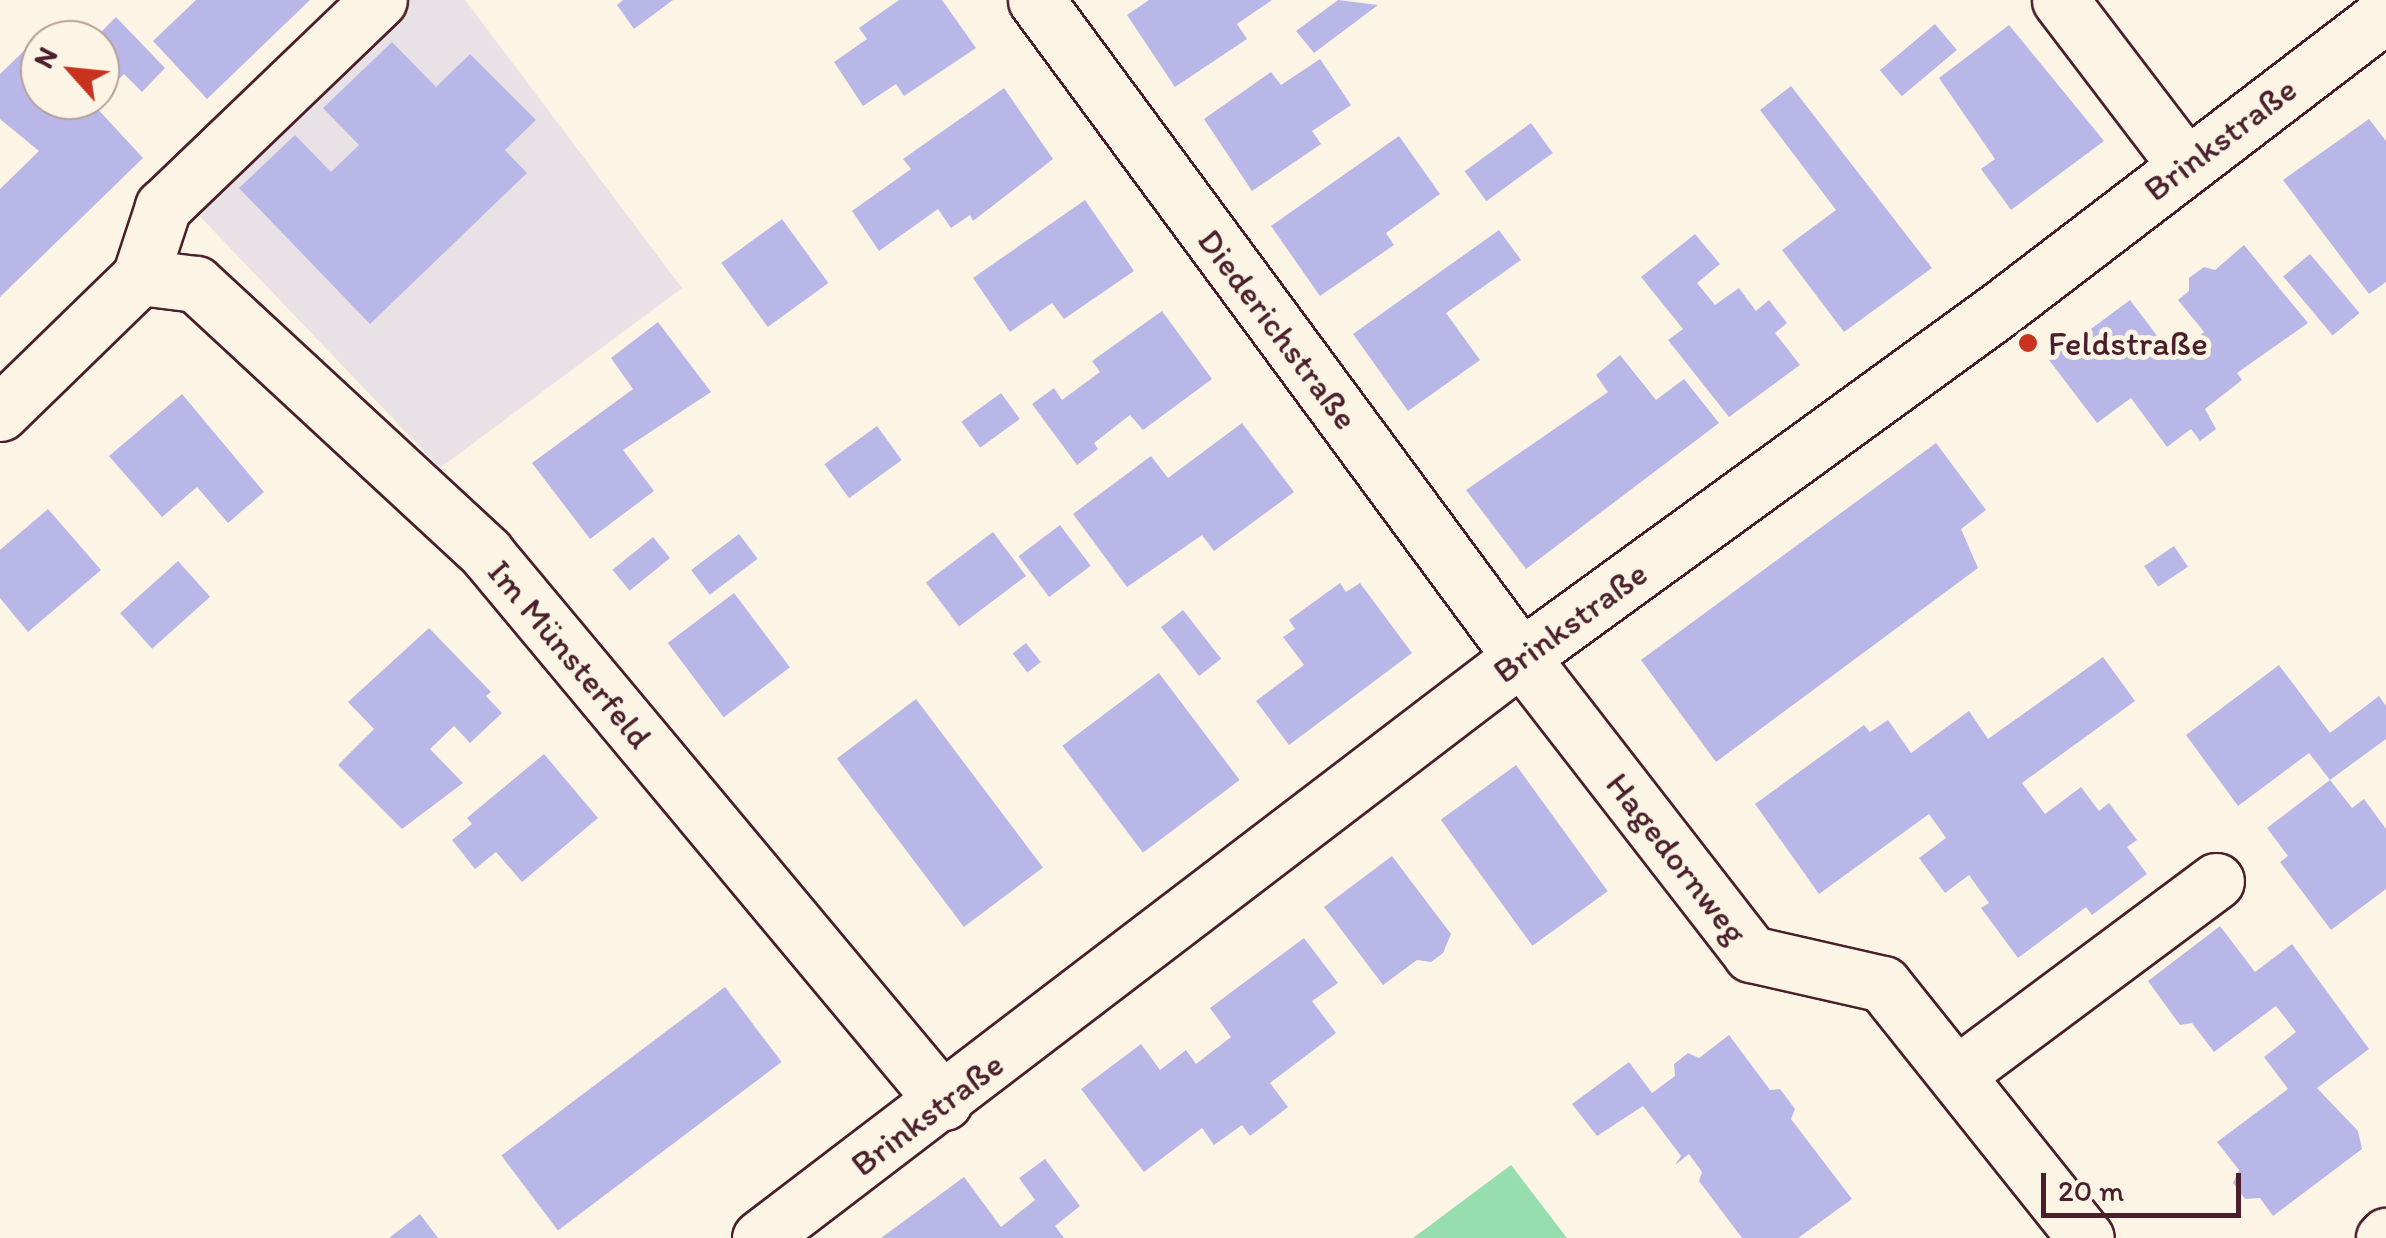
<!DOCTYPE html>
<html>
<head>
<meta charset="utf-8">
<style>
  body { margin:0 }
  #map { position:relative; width:2386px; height:1238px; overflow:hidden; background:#fcf5e5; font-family:Itim,sans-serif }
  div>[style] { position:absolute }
  .built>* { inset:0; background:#e8e2e6 }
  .green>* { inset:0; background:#96dead }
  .building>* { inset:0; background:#b9b7e8; transform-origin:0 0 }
  .roads { filter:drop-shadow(2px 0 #4a1f2b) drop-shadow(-2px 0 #4a1f2b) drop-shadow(0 2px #4a1f2b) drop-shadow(0 -2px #4a1f2b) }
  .minor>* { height:55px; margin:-27.5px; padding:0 27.5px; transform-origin:27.5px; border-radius:27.5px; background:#fcf5e5 }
  .dots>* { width:28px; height:28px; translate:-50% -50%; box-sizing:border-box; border:5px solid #fcf5e5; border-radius:50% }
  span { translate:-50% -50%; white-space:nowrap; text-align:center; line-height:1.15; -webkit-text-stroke:10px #fcf5e5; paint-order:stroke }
  .street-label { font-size:35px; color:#4a1f2b }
  .poi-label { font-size:35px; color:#4a1f2b }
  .left { translate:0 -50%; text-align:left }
  .north { position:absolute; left:20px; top:20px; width:100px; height:100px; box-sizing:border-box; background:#fcf5e5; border:2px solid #b59f9b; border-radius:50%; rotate:297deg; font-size:28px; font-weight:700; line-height:40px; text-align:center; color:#4a1f2b }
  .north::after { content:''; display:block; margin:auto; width:35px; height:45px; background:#c8321e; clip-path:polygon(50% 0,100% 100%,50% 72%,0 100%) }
  .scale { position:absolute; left:2041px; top:1173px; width:200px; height:45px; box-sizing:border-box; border:5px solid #4a1f2b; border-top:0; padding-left:12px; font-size:30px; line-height:35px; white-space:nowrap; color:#4a1f2b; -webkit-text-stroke:8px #fcf5e5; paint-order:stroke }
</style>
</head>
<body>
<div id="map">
  <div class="built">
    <div style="clip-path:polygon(400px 0,465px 0,682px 288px,440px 468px,190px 206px)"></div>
  </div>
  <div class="green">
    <div style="clip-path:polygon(1511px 1165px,1567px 1238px,1413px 1238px)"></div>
  </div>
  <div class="building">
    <div style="clip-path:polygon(196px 0,310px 0,207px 99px,153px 41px)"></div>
    <div style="clip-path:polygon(623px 0,673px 0,634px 29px,617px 5px)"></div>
    <div style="clip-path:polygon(899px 0,942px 0,976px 48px,904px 96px,896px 84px,863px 106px,834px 62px,867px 39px,859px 28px)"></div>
    <div style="clip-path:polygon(1149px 0,1272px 0,1237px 24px,1247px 39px,1175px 87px,1127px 15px)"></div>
    <div style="clip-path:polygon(1338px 0,1378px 5px,1314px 53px,1296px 31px)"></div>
    <div style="clip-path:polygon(116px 17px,165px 68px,142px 92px,124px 74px,100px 98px,100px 40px,93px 40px)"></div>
    <div style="clip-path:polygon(71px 20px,91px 40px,50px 40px)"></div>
    <div style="left:1935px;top:24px;width:34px;height:72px;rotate:50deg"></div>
    <div style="clip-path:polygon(2009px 25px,2104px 141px,2011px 210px,1981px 169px,1995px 159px,1939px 78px)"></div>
    <div style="clip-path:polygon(392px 42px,436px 87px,470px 54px,536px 120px,505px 150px,527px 173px,370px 324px,239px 188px,295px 135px,331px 172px,359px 145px,323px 108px)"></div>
    <div style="clip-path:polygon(27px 48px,40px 62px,40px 100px,94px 105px,143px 158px,0 297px,0 189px,39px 151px,0 119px,0 74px)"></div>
    <div style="clip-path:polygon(1320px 59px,1351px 105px,1312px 131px,1321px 144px,1252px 191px,1204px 119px,1271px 72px,1281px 85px)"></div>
    <div style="clip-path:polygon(1791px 86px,1932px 268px,1844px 332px,1782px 250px,1836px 210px,1760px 110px)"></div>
    <div style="clip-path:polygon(1004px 88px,1053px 159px,973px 221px,970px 215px,951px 228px,938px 209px,879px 251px,852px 211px,911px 169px,903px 159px)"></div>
    <div style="clip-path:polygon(2369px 119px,2386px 141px,2386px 282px,2369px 294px,2283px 180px)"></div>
    <div style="left:1531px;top:123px;width:37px;height:82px;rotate:54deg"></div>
    <div style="clip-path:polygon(1399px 136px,1440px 194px,1386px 233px,1394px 245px,1320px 296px,1271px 226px)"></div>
    <div style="clip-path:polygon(1085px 200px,1134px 271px,1064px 319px,1052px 303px,1010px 332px,973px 278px)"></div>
    <div style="left:782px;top:219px;width:79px;height:75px;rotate:54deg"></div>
    <div style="clip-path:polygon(1499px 230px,1521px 260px,1446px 313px,1480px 360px,1408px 411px,1353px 334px)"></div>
    <div style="clip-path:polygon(1695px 234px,1720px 264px,1697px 283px,1715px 305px,1739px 288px,1756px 311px,1769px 300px,1787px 323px,1775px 333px,1800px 365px,1729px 417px,1668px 340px,1683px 329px,1641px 277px)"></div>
    <div style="clip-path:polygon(2244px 245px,2308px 323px,2237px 373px,2242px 380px,2205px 409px,2216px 429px,2200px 441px,2191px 429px,2167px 447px,2131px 398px,2097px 423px,2049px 360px,2130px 300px,2173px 357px,2204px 332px,2178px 300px,2189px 291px,2189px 278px,2204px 267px,2215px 270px)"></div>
    <div style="left:2310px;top:254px;width:77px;height:35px;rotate:50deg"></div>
    <div style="clip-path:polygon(1162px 311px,1212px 379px,1143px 430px,1130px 415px,1094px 443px,1098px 449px,1077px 465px,1032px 404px,1054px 388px,1062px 400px,1100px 372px,1092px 361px)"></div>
    <div style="clip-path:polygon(658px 322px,711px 392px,623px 450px,654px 491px,590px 539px,532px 463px,633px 389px,611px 358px)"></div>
    <div style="clip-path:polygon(1620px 355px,1656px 400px,1684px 379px,1719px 423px,1526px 569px,1466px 490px,1608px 392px,1596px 375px)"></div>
    <div style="left:1001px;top:393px;width:32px;height:49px;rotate:54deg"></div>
    <div style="clip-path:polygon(182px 394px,264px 492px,228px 523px,197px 487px,162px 517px,109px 456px)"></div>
    <div style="clip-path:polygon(1242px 423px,1294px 492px,1214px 551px,1202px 535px,1127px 587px,1073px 514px,1151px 456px,1168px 478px)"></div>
    <div style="left:877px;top:426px;width:42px;height:65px;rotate:54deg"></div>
    <div style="clip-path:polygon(1936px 443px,1986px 510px,1961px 529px,1978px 568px,1716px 762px,1641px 660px)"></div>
    <div style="clip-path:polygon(48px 509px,101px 570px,28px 632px,0 598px,0 550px)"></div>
    <div style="left:1060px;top:525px;width:51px;height:52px;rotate:53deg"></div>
    <div style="left:993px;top:532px;width:55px;height:84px;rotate:53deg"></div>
    <div style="left:739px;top:534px;width:31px;height:60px;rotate:53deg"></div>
    <div style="left:653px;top:537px;width:27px;height:52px;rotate:51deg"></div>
    <div style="left:2174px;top:546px;width:25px;height:36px;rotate:56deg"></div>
    <div style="left:178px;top:561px;width:48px;height:78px;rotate:48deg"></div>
    <div style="clip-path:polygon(1340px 583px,1346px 592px,1360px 583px,1412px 653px,1289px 745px,1256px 701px,1304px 665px,1283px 637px,1295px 629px,1289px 620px)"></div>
    <div style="left:734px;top:593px;width:93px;height:83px;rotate:53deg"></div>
    <div style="left:1183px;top:610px;width:62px;height:28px;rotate:52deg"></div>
    <div style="clip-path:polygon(429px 628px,491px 692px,486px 696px,502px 713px,470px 743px,454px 726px,430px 749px,463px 783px,402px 829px,338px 765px,374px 729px,348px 702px)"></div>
    <div style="left:1026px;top:643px;width:24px;height:17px;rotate:52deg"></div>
    <div style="clip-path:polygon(2103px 657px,2135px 701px,2022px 783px,2045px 814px,2081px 787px,2099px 811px,2109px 803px,2137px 840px,2127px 847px,2147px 874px,2092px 915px,2086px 907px,2018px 958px,1981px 908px,1989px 903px,1969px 875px,1945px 893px,1919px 858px,1946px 838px,1929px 814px,1819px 894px,1755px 804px,1864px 725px,1870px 732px,1888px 720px,1911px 753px,1969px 711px,1988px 739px)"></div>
    <div style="clip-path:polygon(2279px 665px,2330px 733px,2379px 696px,2386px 706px,2386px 739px,2330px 780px,2309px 753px,2238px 806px,2186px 735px)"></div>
    <div style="left:1159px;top:673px;width:134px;height:121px;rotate:53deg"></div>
    <div style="left:916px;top:699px;width:211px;height:99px;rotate:53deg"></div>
    <div style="clip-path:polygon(544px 754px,598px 818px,522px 882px,496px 852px,475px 869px,452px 840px,472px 824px,467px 818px)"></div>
    <div style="left:1516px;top:765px;width:156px;height:93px;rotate:54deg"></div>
    <div style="clip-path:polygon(2330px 780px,2352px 808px,2364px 799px,2386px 829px,2386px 889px,2331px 930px,2280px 862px,2288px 856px,2267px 828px)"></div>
    <div style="clip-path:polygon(1392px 856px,1451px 934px,1443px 953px,1431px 962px,1417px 960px,1383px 985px,1324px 907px)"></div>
    <div style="clip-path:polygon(2220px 926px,2255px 972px,2292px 944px,2369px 1049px,2317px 1088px,2358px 1131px,2362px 1149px,2273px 1216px,2260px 1198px,2245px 1199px,2233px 1183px,2239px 1170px,2217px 1142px,2288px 1089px,2264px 1057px,2296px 1032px,2276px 1006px,2214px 1052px,2192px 1023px,2180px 1025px,2148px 981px)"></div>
    <div style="clip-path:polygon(1304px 938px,1338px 983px,1312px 1001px,1336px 1033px,1270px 1083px,1288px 1107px,1250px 1136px,1242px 1125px,1214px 1145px,1202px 1128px,1144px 1172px,1081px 1089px,1141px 1044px,1160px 1070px,1186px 1050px,1196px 1064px,1231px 1037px,1210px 1008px)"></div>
    <div style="left:725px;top:987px;width:94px;height:280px;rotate:53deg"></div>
    <div style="clip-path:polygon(1729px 1035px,1770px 1090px,1780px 1089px,1795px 1109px,1791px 1119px,1852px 1199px,1798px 1238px,1742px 1238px,1699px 1181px,1702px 1172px,1689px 1154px,1675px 1165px,1681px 1156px,1643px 1106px,1597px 1136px,1572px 1104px,1629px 1062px,1652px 1093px,1675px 1076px,1674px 1064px,1688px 1053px,1699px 1058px)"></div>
    <div style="clip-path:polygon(1045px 1159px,1080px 1206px,1055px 1226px,1064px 1238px,881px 1238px,964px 1177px,1001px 1227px,1035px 1200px,1019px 1178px)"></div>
    <div style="clip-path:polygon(420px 1214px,438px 1238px,389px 1238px)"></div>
  </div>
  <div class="roads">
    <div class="minor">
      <div style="left:1036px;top:0;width:817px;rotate:53.57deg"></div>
      <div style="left:1521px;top:657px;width:376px;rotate:52.2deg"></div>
      <div style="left:1751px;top:954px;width:135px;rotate:12.8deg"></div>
      <div style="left:1883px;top:984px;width:325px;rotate:51.4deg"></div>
      <div style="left:2060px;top:0;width:206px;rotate:52.7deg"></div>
      <div style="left:140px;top:277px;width:74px;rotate:-71.8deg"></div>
      <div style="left:163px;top:207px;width:299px;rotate:-43.8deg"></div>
      <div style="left:0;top:413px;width:195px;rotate:-44.2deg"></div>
      <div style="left:140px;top:277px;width:56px;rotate:7.1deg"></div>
      <div style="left:196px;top:284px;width:396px;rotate:42.8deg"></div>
      <div style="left:486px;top:553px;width:715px;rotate:50.16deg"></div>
      <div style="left:1957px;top:1074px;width:323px;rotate:-36.7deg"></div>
      <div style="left:760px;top:1238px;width:957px;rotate:-37.36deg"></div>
      <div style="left:1521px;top:657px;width:592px;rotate:-36deg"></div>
      <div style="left:2000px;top:309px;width:486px;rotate:-37.4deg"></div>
      <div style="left:2384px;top:1238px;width:3px;rotate:-45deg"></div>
    </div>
  </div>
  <div class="dots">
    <div style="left:2028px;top:343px;background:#c8321e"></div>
  </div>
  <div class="street-label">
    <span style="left:2220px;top:139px;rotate:-37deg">Brinkstraße</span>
    <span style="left:1278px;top:329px;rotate:53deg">Diederichstraße</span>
    <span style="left:1570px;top:622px;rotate:-36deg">Brinkstraße</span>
    <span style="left:570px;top:654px;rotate:50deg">Im Münsterfeld</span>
    <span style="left:1677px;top:858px;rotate:52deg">Hagedornweg</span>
    <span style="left:927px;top:1114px;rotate:-37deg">Brinkstraße</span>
  </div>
  <div class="poi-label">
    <span class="left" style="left:2048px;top:343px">Feldstraße</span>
  </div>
  <div class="north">N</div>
  <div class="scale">20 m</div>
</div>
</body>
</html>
